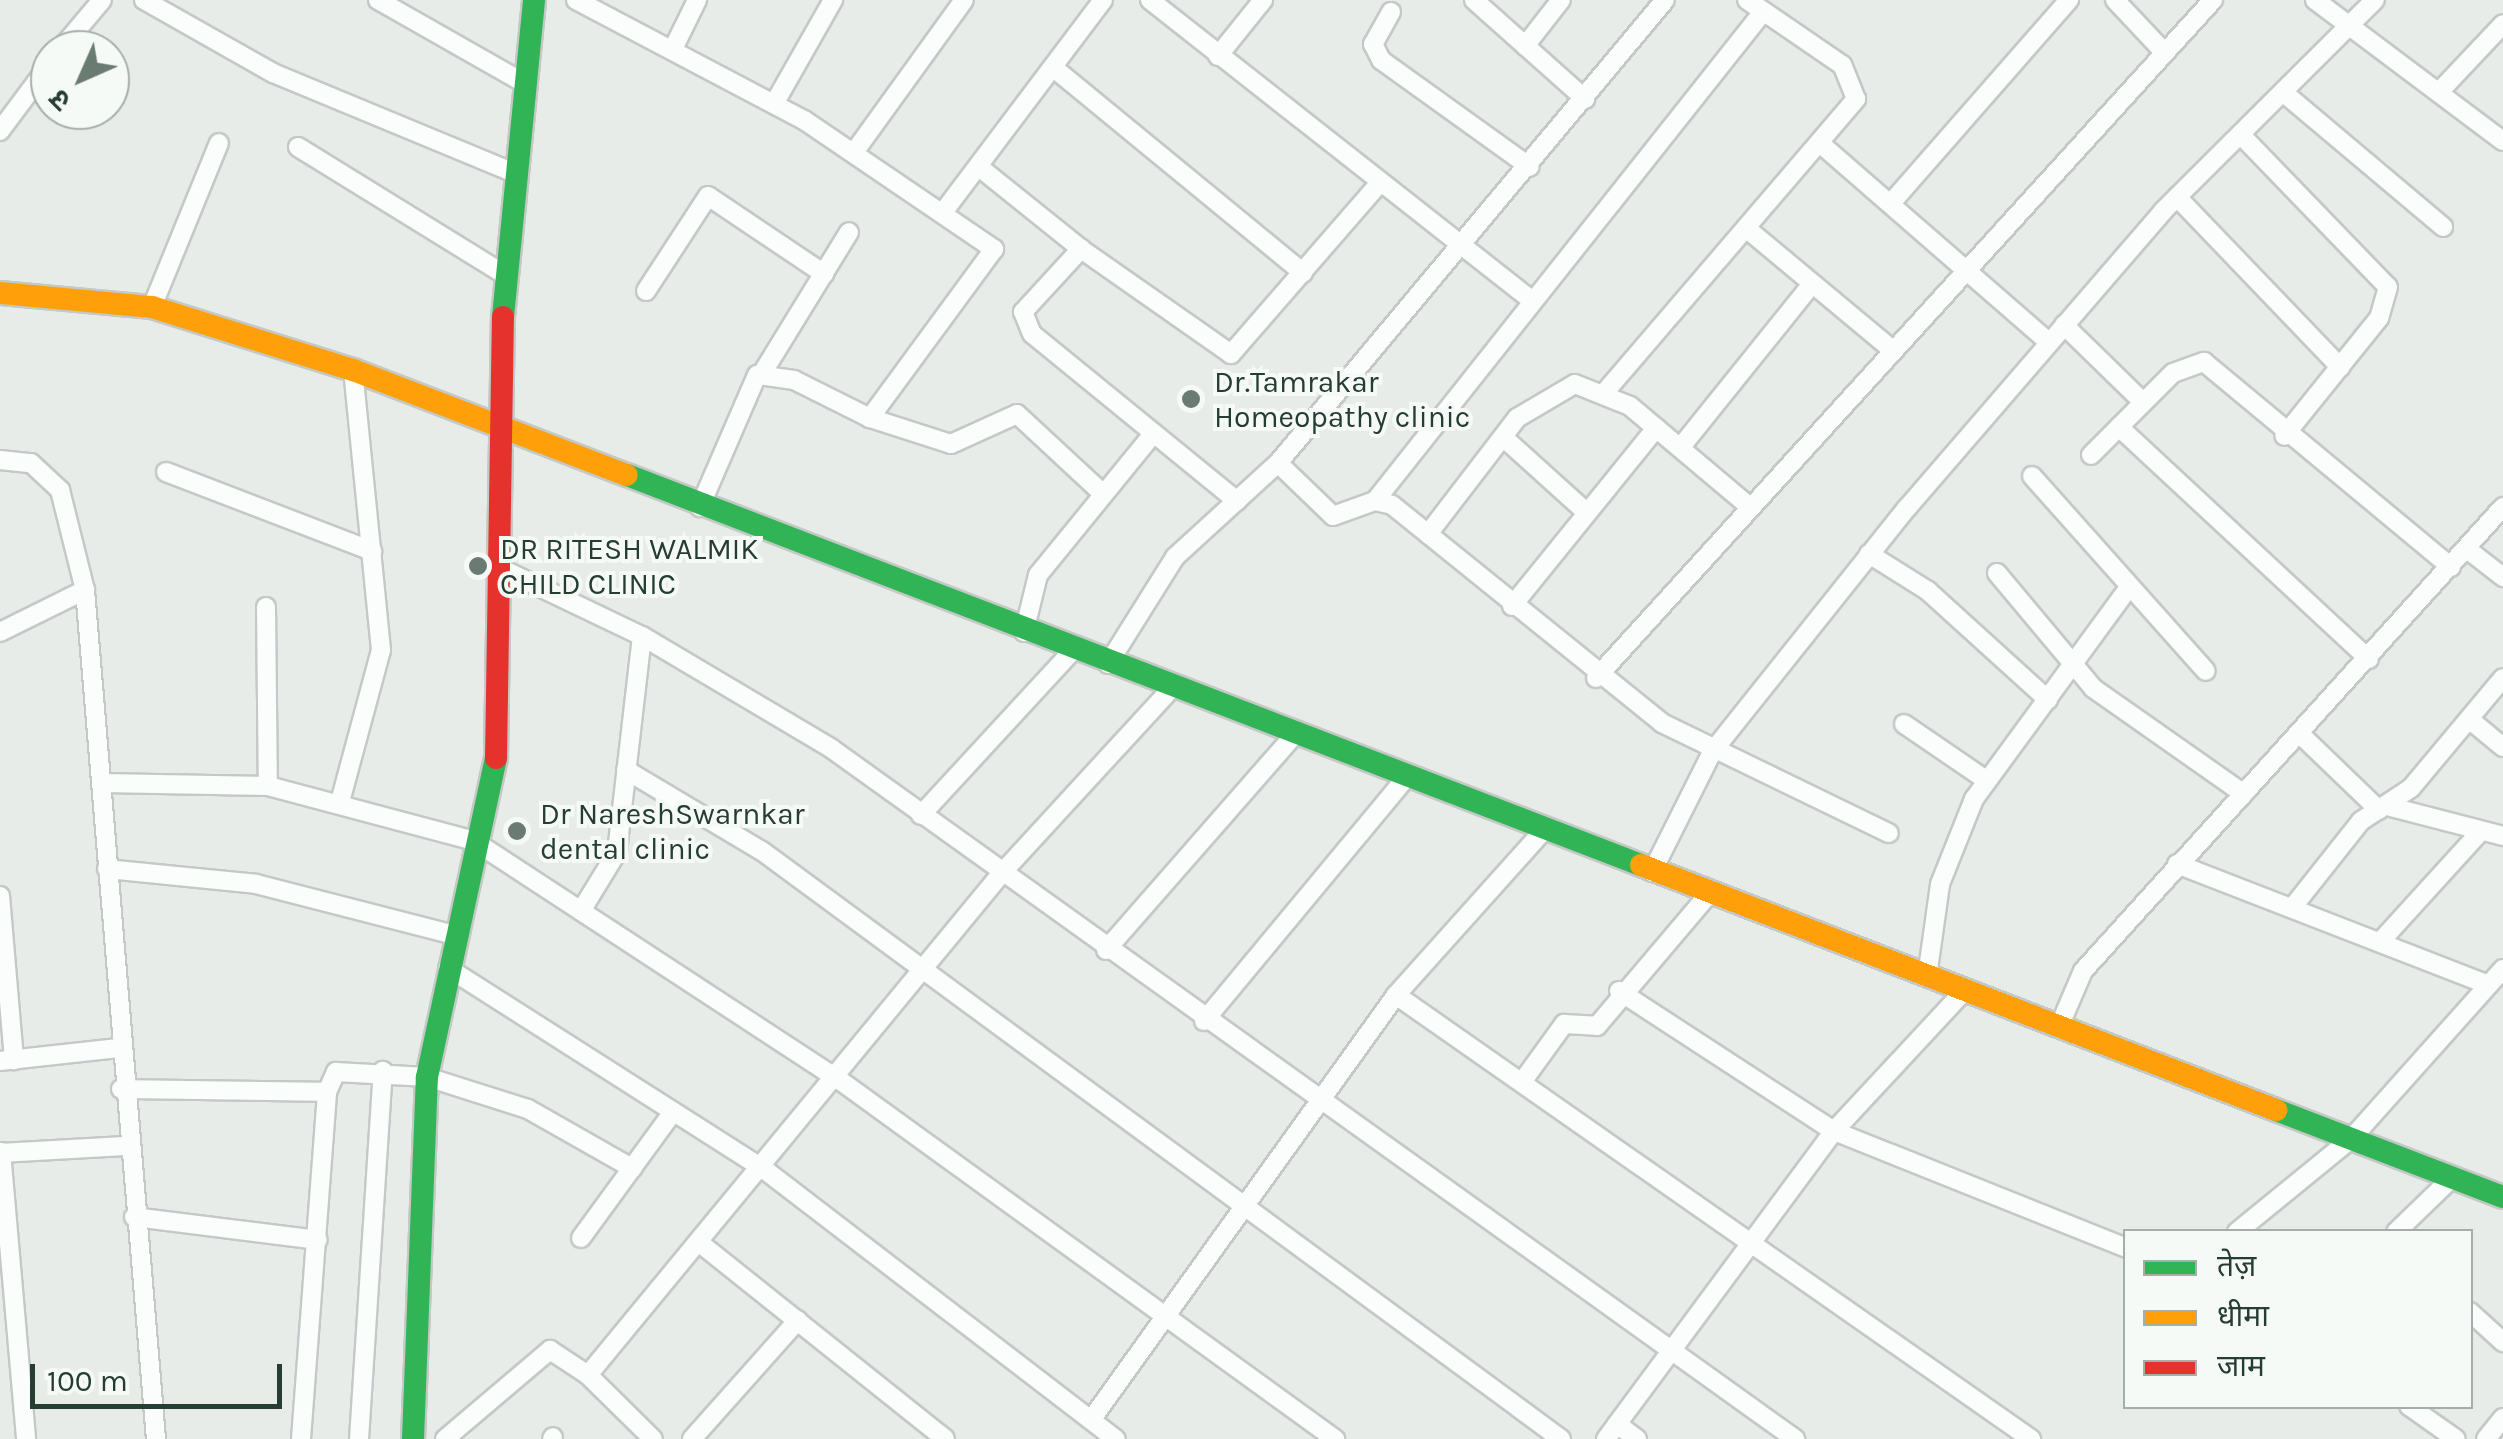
<!DOCTYPE html>
<html>
<head>
<meta charset="utf-8">
<style>
  body { margin:0 }
  #map { position:relative; width:2503px; height:1439px; overflow:hidden; background:#e7ece9; font-family:Karla,"Noto Sans Devanagari",sans-serif }
  div>[style] { position:absolute }
  .roads { filter:drop-shadow(2px 0 #c4c9c6) drop-shadow(-2px 0 #c4c9c6) drop-shadow(0 2px #c4c9c6) drop-shadow(0 -2px #c4c9c6) }
  .street>* { height:18px; margin:-9px; padding:0 9px; transform-origin:9px; border-radius:9px; background:#fbfcfc }
  .fast>* { height:22px; margin:-11px; padding:0 11px; transform-origin:11px; border-radius:11px; background:#30b455 }
  .slow>* { height:22px; margin:-11px; padding:0 11px; transform-origin:11px; border-radius:11px; background:#ff9f0a }
  .jam>* { height:22px; margin:-11px; padding:0 11px; transform-origin:11px; border-radius:11px; background:#e5322d }
  .dots>* { width:28px; height:28px; translate:-50% -50%; box-sizing:border-box; border:5px solid #f6faf7; border-radius:50% }
  span { translate:-50% -50%; white-space:nowrap; text-align:center; line-height:1.15; -webkit-text-stroke:8px #f6faf7; paint-order:stroke }
  .poi-label { font-size:30px; color:#263e32 }
  .left { translate:0 -50%; text-align:left }
  .legend { position:absolute; left:2123px; top:1229px; width:350px; height:180px; box-sizing:border-box; background:#f6faf7; border:2px solid #a3afa8; margin:0; padding:12px 18px; list-style:none; font-size:30px; color:#263e32 }
  .legend li { display:flex; align-items:center; gap:20px; height:50px }
  .legend b { width:50px; border:2px solid #a3afa8 }
  .north { position:absolute; left:30px; top:30px; width:100px; height:100px; box-sizing:border-box; background:#f6faf7; border:2px solid #a3afa8; border-radius:50%; rotate:225deg; font-size:28px; font-weight:700; line-height:40px; text-align:center; color:#263e32 }
  .north::after { content:''; display:block; margin:auto; width:35px; height:45px; background:#6a7b72; clip-path:polygon(50% 0,100% 100%,50% 72%,0 100%) }
  .scale { position:absolute; left:30px; top:1364px; width:252px; height:45px; box-sizing:border-box; border:5px solid #263e32; border-top:0; padding-left:12px; font-size:30px; line-height:35px; white-space:nowrap; color:#263e32; -webkit-text-stroke:8px #f6faf7; paint-order:stroke }
</style>
</head>
<body>
<div id="map">
  <div class="roads">
    <div class="street">
      <div style="left:144px;top:0;width:148px;rotate:29.5deg"></div>
      <div style="left:273px;top:73px;width:262px;rotate:22.5deg"></div>
      <div style="left:378px;top:0;width:168px;rotate:29.6deg"></div>
      <div style="left:576px;top:0;width:258px;rotate:27.8deg"></div>
      <div style="left:804px;top:120px;width:230px;rotate:34.2deg"></div>
      <div style="left:994px;top:249px;width:210px;rotate:126.3deg"></div>
      <div style="left:870px;top:418px;width:85px;rotate:-153.4deg"></div>
      <div style="left:794px;top:380px;width:37px;rotate:-172deg"></div>
      <div style="left:757px;top:375px;width:144px;rotate:113.4deg"></div>
      <div style="left:1150px;top:0;width:486px;rotate:38.2deg"></div>
      <div style="left:1474px;top:0;width:149px;rotate:41.7deg"></div>
      <div style="left:2115px;top:0;width:71px;rotate:46.7deg"></div>
      <div style="left:2315px;top:0;width:235px;rotate:36.9deg"></div>
      <div style="left:1391px;top:12px;width:37px;rotate:119deg"></div>
      <div style="left:1373px;top:44px;width:18px;rotate:63deg"></div>
      <div style="left:1381px;top:60px;width:183px;rotate:35.7deg"></div>
      <div style="left:1525px;top:46px;width:58px;rotate:-52deg"></div>
      <div style="left:673px;top:49px;width:55px;rotate:-63.9deg"></div>
      <div style="left:60px;top:50px;width:65px;rotate:-50deg"></div>
      <div style="left:1218px;top:56px;width:72px;rotate:-51.2deg"></div>
      <div style="left:1055px;top:69px;width:321px;rotate:39.4deg"></div>
      <div style="left:2439px;top:92px;width:93px;rotate:-46.7deg"></div>
      <div style="left:2284px;top:93px;width:208px;rotate:40.1deg"></div>
      <div style="left:774px;top:104px;width:120px;rotate:-60.4deg"></div>
      <div style="left:0;top:131px;width:84px;rotate:-53.3deg"></div>
      <div style="left:2241px;top:135px;width:211px;rotate:46deg"></div>
      <div style="left:2388px;top:287px;width:32px;rotate:106deg"></div>
      <div style="left:2379px;top:318px;width:151px;rotate:128.8deg"></div>
      <div style="left:1822px;top:145px;width:301px;rotate:41deg"></div>
      <div style="left:298px;top:147px;width:242px;rotate:31.7deg"></div>
      <div style="left:855px;top:151px;width:186px;rotate:-54.2deg"></div>
      <div style="left:979px;top:167px;width:131px;rotate:38.8deg"></div>
      <div style="left:2177px;top:197px;width:236px;rotate:46.2deg"></div>
      <div style="left:1892px;top:202px;width:269px;rotate:-48.8deg"></div>
      <div style="left:944px;top:211px;width:264px;rotate:-53deg"></div>
      <div style="left:1746px;top:228px;width:189px;rotate:39.8deg"></div>
      <div style="left:646px;top:291px;width:113px;rotate:-56.9deg"></div>
      <div style="left:708px;top:196px;width:140px;rotate:33.9deg"></div>
      <div style="left:152px;top:307px;width:177px;rotate:-67.8deg"></div>
      <div style="left:2064px;top:325px;width:110px;rotate:44.3deg"></div>
      <div style="left:763px;top:372px;width:164px;rotate:-58.4deg"></div>
      <div style="left:1605px;top:392px;width:386px;rotate:-49.4deg"></div>
      <div style="left:1856px;top:99px;width:37px;rotate:-112deg"></div>
      <div style="left:1842px;top:65px;width:115px;rotate:-145.6deg"></div>
      <div style="left:870px;top:418px;width:85px;rotate:17.8deg"></div>
      <div style="left:951px;top:444px;width:72px;rotate:-24.4deg"></div>
      <div style="left:1017px;top:414px;width:116px;rotate:42.9deg"></div>
      <div style="left:2119px;top:427px;width:341px;rotate:42.9deg"></div>
      <div style="left:1503px;top:437px;width:113px;rotate:42.1deg"></div>
      <div style="left:1680px;top:448px;width:211px;rotate:-51.2deg"></div>
      <div style="left:2091px;top:455px;width:116px;rotate:-45deg"></div>
      <div style="left:2173px;top:373px;width:33px;rotate:-20deg"></div>
      <div style="left:2204px;top:362px;width:321px;rotate:39.7deg"></div>
      <div style="left:0;top:460px;width:31px;rotate:6deg"></div>
      <div style="left:31px;top:463px;width:40px;rotate:43deg"></div>
      <div style="left:60px;top:490px;width:103px;rotate:76deg"></div>
      <div style="left:85px;top:590px;width:852px;rotate:85.22deg"></div>
      <div style="left:1278px;top:463px;width:76px;rotate:43.9deg"></div>
      <div style="left:1333px;top:516px;width:45px;rotate:-19.7deg"></div>
      <div style="left:1375px;top:501px;width:17px;rotate:13deg"></div>
      <div style="left:1392px;top:505px;width:347px;rotate:38.9deg"></div>
      <div style="left:1662px;top:723px;width:252px;rotate:25.9deg"></div>
      <div style="left:166px;top:472px;width:221px;rotate:21deg"></div>
      <div style="left:2032px;top:476px;width:261px;rotate:48.3deg"></div>
      <div style="left:1237px;top:501px;width:264px;rotate:-140.8deg"></div>
      <div style="left:1032px;top:334px;width:24px;rotate:-112deg"></div>
      <div style="left:1023px;top:312px;width:86px;rotate:-47.4deg"></div>
      <div style="left:1081px;top:249px;width:183px;rotate:35deg"></div>
      <div style="left:1231px;top:354px;width:224px;rotate:-49deg"></div>
      <div style="left:1375px;top:501px;width:623px;rotate:-51.58deg"></div>
      <div style="left:1428px;top:534px;width:146px;rotate:-52.5deg"></div>
      <div style="left:1517px;top:418px;width:67px;rotate:-30.4deg"></div>
      <div style="left:1575px;top:384px;width:59px;rotate:21.8deg"></div>
      <div style="left:1630px;top:406px;width:157px;rotate:40.1deg"></div>
      <div style="left:2467px;top:549px;width:46px;rotate:37.9deg"></div>
      <div style="left:1869px;top:554px;width:70px;rotate:32.1deg"></div>
      <div style="left:1928px;top:591px;width:162px;rotate:42.2deg"></div>
      <div style="left:504px;top:570px;width:153px;rotate:25.6deg"></div>
      <div style="left:642px;top:636px;width:221px;rotate:30.7deg"></div>
      <div style="left:832px;top:749px;width:1185px;rotate:35.62deg"></div>
      <div style="left:1997px;top:573px;width:150px;rotate:50.1deg"></div>
      <div style="left:2093px;top:688px;width:184px;rotate:35.1deg"></div>
      <div style="left:1512px;top:606px;width:229px;rotate:-51deg"></div>
      <div style="left:266px;top:607px;width:179px;rotate:89.4deg"></div>
      <div style="left:0;top:632px;width:95px;rotate:-26.3deg"></div>
      <div style="left:1024px;top:632px;width:59px;rotate:-76.2deg"></div>
      <div style="left:1038px;top:575px;width:183px;rotate:-50.8deg"></div>
      <div style="left:1108px;top:664px;width:126px;rotate:-57.9deg"></div>
      <div style="left:1175px;top:557px;width:139px;rotate:-42.4deg"></div>
      <div style="left:1278px;top:463px;width:603px;rotate:-50.11deg"></div>
      <div style="left:1596px;top:678px;width:917px;rotate:-47.7deg"></div>
      <div style="left:2469px;top:719px;width:44px;rotate:39.5deg"></div>
      <div style="left:1904px;top:724px;width:99px;rotate:34.3deg"></div>
      <div style="left:2301px;top:735px;width:108px;rotate:43.9deg"></div>
      <div style="left:626px;top:770px;width:158px;rotate:30.8deg"></div>
      <div style="left:762px;top:851px;width:992px;rotate:36.35deg"></div>
      <div style="left:102px;top:783px;width:166px;rotate:1deg"></div>
      <div style="left:268px;top:786px;width:213px;rotate:14.9deg"></div>
      <div style="left:474px;top:841px;width:435px;rotate:33.2deg"></div>
      <div style="left:838px;top:1079px;width:614px;rotate:35.92deg"></div>
      <div style="left:340px;top:802px;width:157px;rotate:-74.9deg"></div>
      <div style="left:381px;top:650px;width:281px;rotate:-95.7deg"></div>
      <div style="left:2391px;top:807px;width:116px;rotate:14.5deg"></div>
      <div style="left:921px;top:815px;width:224px;rotate:-47.3deg"></div>
      <div style="left:2177px;top:864px;width:332px;rotate:21.2deg"></div>
      <div style="left:107px;top:869px;width:150px;rotate:5.7deg"></div>
      <div style="left:256px;top:884px;width:204px;rotate:14.4deg"></div>
      <div style="left:1652px;top:872px;width:134px;rotate:-63.4deg"></div>
      <div style="left:1712px;top:752px;width:312px;rotate:-51.4deg"></div>
      <div style="left:1907px;top:508px;width:392px;rotate:-49.2deg"></div>
      <div style="left:2163px;top:211px;width:299px;rotate:-44.9deg"></div>
      <div style="left:0;top:896px;width:165px;rotate:85.1deg"></div>
      <div style="left:2292px;top:908px;width:111px;rotate:-51.6deg"></div>
      <div style="left:2361px;top:821px;width:60px;rotate:-33.4deg"></div>
      <div style="left:2411px;top:788px;width:143px;rotate:-50.1deg"></div>
      <div style="left:581px;top:911px;width:69px;rotate:-58.6deg"></div>
      <div style="left:617px;top:852px;width:217px;rotate:-83.4deg"></div>
      <div style="left:2380px;top:942px;width:149px;rotate:-47.7deg"></div>
      <div style="left:1106px;top:950px;width:286px;rotate:-48.8deg"></div>
      <div style="left:448px;top:968px;width:376px;rotate:32.5deg"></div>
      <div style="left:765px;top:1170px;width:442px;rotate:37.5deg"></div>
      <div style="left:1927px;top:977px;width:94px;rotate:-82deg"></div>
      <div style="left:1940px;top:884px;width:92px;rotate:-68.2deg"></div>
      <div style="left:1974px;top:799px;width:259px;rotate:-53.8deg"></div>
      <div style="left:1619px;top:991px;width:257px;rotate:33.1deg"></div>
      <div style="left:1834px;top:1131px;width:315px;rotate:21.8deg"></div>
      <div style="left:1396px;top:995px;width:775px;rotate:34.96deg"></div>
      <div style="left:1204px;top:1021px;width:316px;rotate:-50.3deg"></div>
      <div style="left:2059px;top:1027px;width:61px;rotate:-66.8deg"></div>
      <div style="left:2083px;top:971px;width:626px;rotate:-47.85deg"></div>
      <div style="left:0;top:1061px;width:119px;rotate:-6.3deg"></div>
      <div style="left:1522px;top:1082px;width:72px;rotate:-54.1deg"></div>
      <div style="left:1564px;top:1024px;width:33px;rotate:3deg"></div>
      <div style="left:1597px;top:1026px;width:173px;rotate:-49.7deg"></div>
      <div style="left:121px;top:1089px;width:206px;rotate:0.8deg"></div>
      <div style="left:1px;top:1152px;width:288px;rotate:85deg"></div>
      <div style="left:0;top:1153px;width:125px;rotate:-3.2deg"></div>
      <div style="left:134px;top:1217px;width:185px;rotate:7.1deg"></div>
      <div style="left:2237px;top:1232px;width:147px;rotate:-39.2deg"></div>
      <div style="left:2351px;top:1139px;width:228px;rotate:-48.2deg"></div>
      <div style="left:2396px;top:1232px;width:78px;rotate:-44deg"></div>
      <div style="left:581px;top:1238px;width:156px;rotate:-53.9deg"></div>
      <div style="left:701px;top:1244px;width:312px;rotate:38.6deg"></div>
      <div style="left:2470px;top:1312px;width:45px;rotate:42.3deg"></div>
      <div style="left:588px;top:1375px;width:91px;rotate:44.6deg"></div>
      <div style="left:2409px;top:1406px;width:57px;rotate:35.1deg"></div>
      <div style="left:1091px;top:1420px;width:523px;rotate:-54.33deg"></div>
      <div style="left:1396px;top:995px;width:222px;rotate:-48.1deg"></div>
      <div style="left:1617px;top:1424px;width:25px;rotate:37deg"></div>
      <div style="left:301px;top:1439px;width:348px;rotate:-85.7deg"></div>
      <div style="left:327px;top:1092px;width:22px;rotate:-66deg"></div>
      <div style="left:336px;top:1072px;width:91px;rotate:3.1deg"></div>
      <div style="left:427px;top:1077px;width:106px;rotate:17.6deg"></div>
      <div style="left:528px;top:1109px;width:120px;rotate:29.6deg"></div>
      <div style="left:359px;top:1439px;width:369px;rotate:-86.3deg"></div>
      <div style="left:445px;top:1439px;width:138px;rotate:-40.3deg"></div>
      <div style="left:550px;top:1350px;width:45px;rotate:33.3deg"></div>
      <div style="left:588px;top:1375px;width:648px;rotate:-50.51deg"></div>
      <div style="left:1000px;top:875px;width:254px;rotate:-47.4deg"></div>
      <div style="left:552px;top:1439px;width:2px;rotate:-63deg"></div>
      <div style="left:692px;top:1439px;width:159px;rotate:-48.3deg"></div>
      <div style="left:1606px;top:1439px;width:383px;rotate:-53.5deg"></div>
      <div style="left:1834px;top:1131px;width:191px;rotate:-47.1deg"></div>
      <div style="left:2486px;top:1439px;width:27px;rotate:-51deg"></div>
    </div>
    <div class="fast">
      <div style="left:503px;top:317px;width:319px;rotate:-84.4deg"></div>
      <div style="left:627px;top:475px;width:1086px;rotate:21.04deg"></div>
      <div style="left:2276px;top:1110px;width:243px;rotate:21deg"></div>
      <div style="left:413px;top:1439px;width:362px;rotate:-87.8deg"></div>
      <div style="left:427px;top:1077px;width:326px;rotate:-77.8deg"></div>
    </div>
    <div class="slow">
      <div style="left:0;top:293px;width:153px;rotate:5.3deg"></div>
      <div style="left:152px;top:307px;width:211px;rotate:17.4deg"></div>
      <div style="left:353px;top:370px;width:293px;rotate:21deg"></div>
      <div style="left:1641px;top:865px;width:681px;rotate:21.1deg"></div>
    </div>
    <div class="jam">
      <div style="left:496px;top:758px;width:441px;rotate:-89.1deg"></div>
    </div>
  </div>
  <div class="dots">
    <div style="left:1191px;top:399px;background:#6a7b72"></div>
    <div style="left:478px;top:566px;background:#6a7b72"></div>
    <div style="left:517px;top:831px;background:#6a7b72"></div>
  </div>
  <div class="poi-label">
    <span class="left" style="left:1214px;top:399px">Dr.Tamrakar<br>Homeopathy clinic</span>
    <span class="left" style="left:500px;top:566px">DR RITESH WALMIK<br>CHILD CLINIC</span>
    <span class="left" style="left:540px;top:831px">Dr NareshSwarnkar<br>dental clinic</span>
  </div>
  <ul class="legend">
  <li><b style="height:12px;background:#30b455"></b>तेज़</li>
  <li><b style="height:12px;background:#ff9f0a"></b>धीमा</li>
  <li><b style="height:12px;background:#e5322d"></b>जाम</li>
  </ul>
  <div class="north">उ</div>
  <div class="scale">100 m</div>
</div>
</body>
</html>
